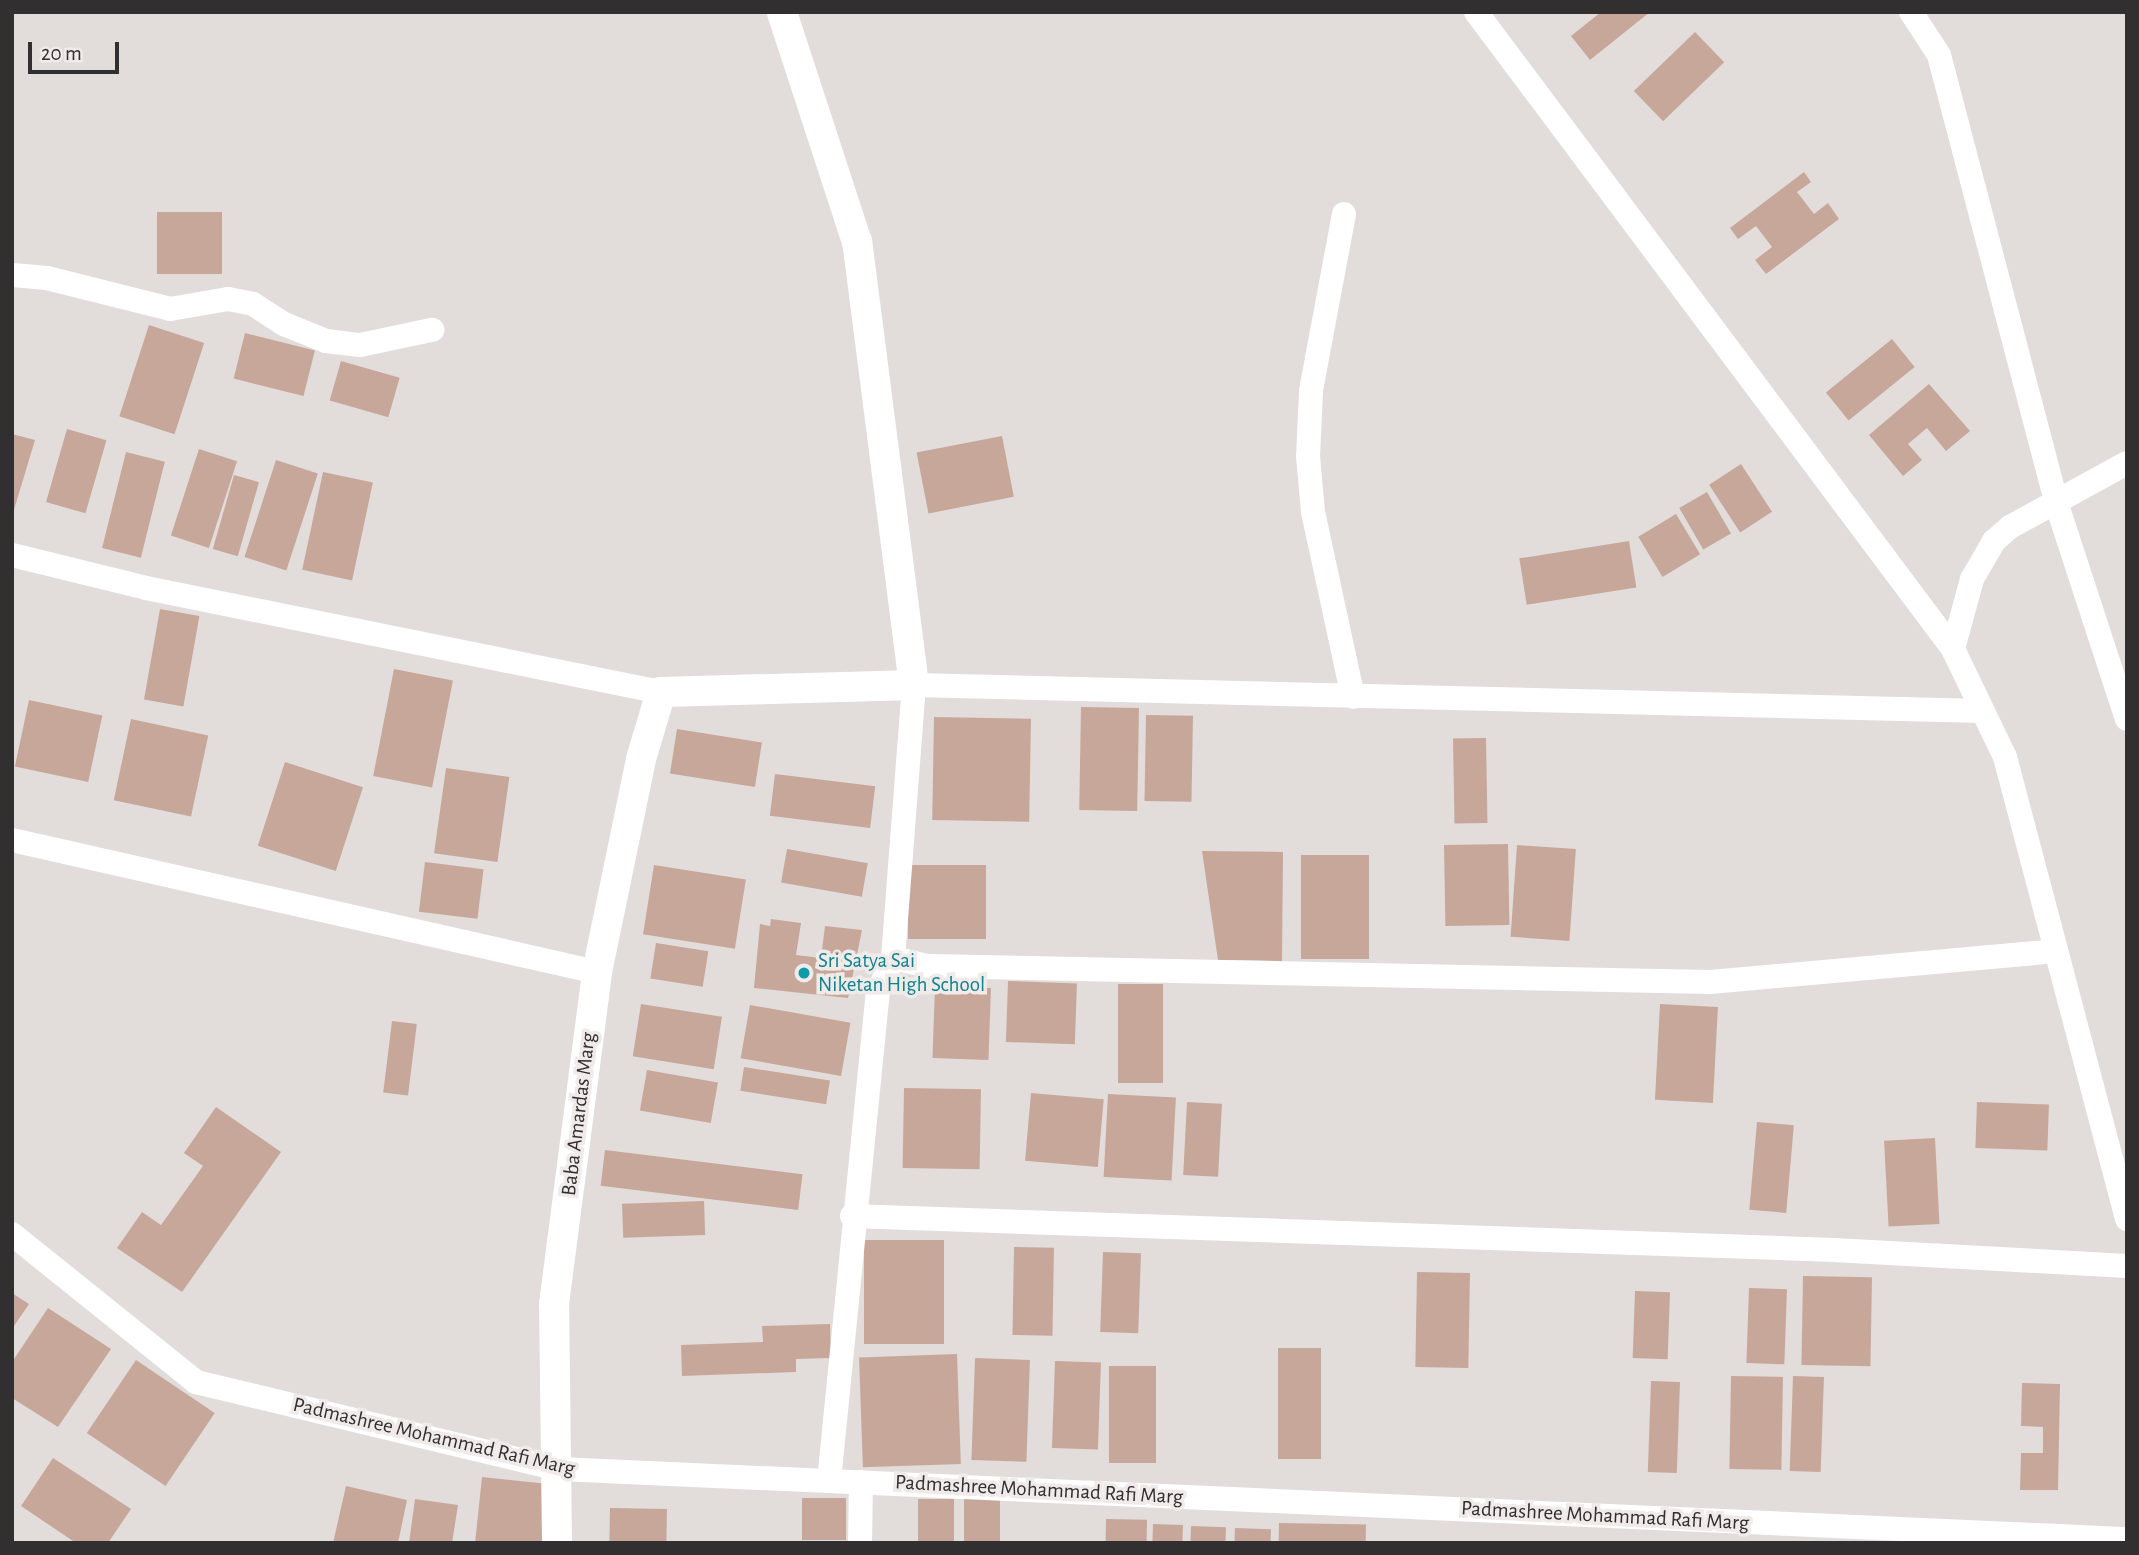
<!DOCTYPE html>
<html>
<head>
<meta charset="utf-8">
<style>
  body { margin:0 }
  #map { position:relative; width:2139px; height:1555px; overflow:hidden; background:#e2dddb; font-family:"Alegreya Sans",sans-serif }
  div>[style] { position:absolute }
  .building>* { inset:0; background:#c7a79a; transform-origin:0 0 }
  .minor>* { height:24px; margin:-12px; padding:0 12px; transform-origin:12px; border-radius:12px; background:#fff }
  .tertiary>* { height:30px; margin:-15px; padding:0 15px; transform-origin:15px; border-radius:15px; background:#fff }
  .dots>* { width:19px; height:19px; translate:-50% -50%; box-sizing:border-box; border:4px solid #f0eae8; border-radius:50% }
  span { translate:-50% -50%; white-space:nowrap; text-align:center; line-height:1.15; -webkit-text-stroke:7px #f0eae8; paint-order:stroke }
  .culture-label { font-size:21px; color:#0d838f }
  .left { translate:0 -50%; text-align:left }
  .street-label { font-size:21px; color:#312f2f }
  .frame { position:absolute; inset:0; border:14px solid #312f2f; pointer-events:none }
  .scale { position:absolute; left:28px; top:42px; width:91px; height:32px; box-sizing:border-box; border:4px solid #312f2f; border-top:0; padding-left:9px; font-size:21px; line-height:24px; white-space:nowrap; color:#312f2f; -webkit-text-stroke:5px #f0eae8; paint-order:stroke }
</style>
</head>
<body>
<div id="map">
  <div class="building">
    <div style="clip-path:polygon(1601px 12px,1650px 12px,1590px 60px,1571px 36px)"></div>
    <div style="left:1695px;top:32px;width:42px;height:85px;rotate:46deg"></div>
    <div style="clip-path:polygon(1804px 172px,1811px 182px,1797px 192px,1814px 214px,1828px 203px,1839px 219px,1766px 274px,1755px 260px,1772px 247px,1756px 226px,1738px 239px,1730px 228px)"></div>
    <div style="left:157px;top:212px;width:65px;height:62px"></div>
    <div style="left:149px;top:325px;width:58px;height:96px;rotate:18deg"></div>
    <div style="left:245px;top:333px;width:72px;height:47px;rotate:14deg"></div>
    <div style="left:1892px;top:339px;width:36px;height:85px;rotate:51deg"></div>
    <div style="left:341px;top:361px;width:61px;height:41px;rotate:16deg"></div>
    <div style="clip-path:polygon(1929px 384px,1970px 431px,1946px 451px,1927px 428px,1908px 444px,1922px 460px,1903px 476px,1869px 435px)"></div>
    <div style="left:67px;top:429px;width:41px;height:76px;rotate:16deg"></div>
    <div style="clip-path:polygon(12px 434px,35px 440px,13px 513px,12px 513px)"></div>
    <div style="left:1002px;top:436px;width:62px;height:87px;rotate:79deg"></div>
    <div style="left:199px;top:449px;width:40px;height:91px;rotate:18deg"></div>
    <div style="left:126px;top:452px;width:40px;height:99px;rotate:14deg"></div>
    <div style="left:276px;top:460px;width:44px;height:102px;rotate:18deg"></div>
    <div style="left:1741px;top:464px;width:57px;height:38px;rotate:57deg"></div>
    <div style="left:323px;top:472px;width:51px;height:100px;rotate:12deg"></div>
    <div style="left:234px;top:475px;width:26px;height:77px;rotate:16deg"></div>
    <div style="left:1707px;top:492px;width:48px;height:32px;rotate:60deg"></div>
    <div style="left:1676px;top:514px;width:47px;height:44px;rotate:59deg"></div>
    <div style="left:1629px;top:541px;width:47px;height:111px;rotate:81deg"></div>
    <div style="left:160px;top:609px;width:40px;height:92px;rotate:10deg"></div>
    <div style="left:394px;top:669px;width:60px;height:109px;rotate:11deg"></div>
    <div style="left:29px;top:700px;width:75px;height:68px;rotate:12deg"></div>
    <div style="left:1081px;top:707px;width:58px;height:103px;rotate:1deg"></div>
    <div style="left:1146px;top:715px;width:47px;height:86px;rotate:1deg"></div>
    <div style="left:934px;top:717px;width:97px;height:103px;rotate:1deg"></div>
    <div style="left:131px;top:719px;width:79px;height:83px;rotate:12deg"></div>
    <div style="left:677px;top:729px;width:86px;height:45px;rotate:9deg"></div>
    <div style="left:1486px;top:738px;width:85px;height:33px;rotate:89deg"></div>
    <div style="left:285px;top:762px;width:82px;height:88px;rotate:18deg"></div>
    <div style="left:446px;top:768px;width:64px;height:86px;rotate:8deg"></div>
    <div style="left:775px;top:774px;width:101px;height:42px;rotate:7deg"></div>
    <div style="left:1508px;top:844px;width:81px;height:64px;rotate:89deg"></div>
    <div style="left:1517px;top:845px;width:59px;height:92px;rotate:4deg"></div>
    <div style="left:787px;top:849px;width:82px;height:34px;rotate:10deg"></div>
    <div style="clip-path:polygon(1202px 851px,1283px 852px,1282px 961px,1218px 960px)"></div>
    <div style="left:1301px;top:855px;width:68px;height:104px"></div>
    <div style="left:425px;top:862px;width:59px;height:50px;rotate:7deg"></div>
    <div style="left:654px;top:865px;width:93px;height:70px;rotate:9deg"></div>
    <div style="left:908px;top:865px;width:78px;height:74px"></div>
    <div style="clip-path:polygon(771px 919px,801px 923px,796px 955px,821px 958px,825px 926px,862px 930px,848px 998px,754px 988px,760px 924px,770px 926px)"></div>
    <div style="left:656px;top:943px;width:53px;height:36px;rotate:9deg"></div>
    <div style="left:1008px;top:981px;width:69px;height:61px;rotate:2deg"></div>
    <div style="left:1163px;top:984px;width:99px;height:45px;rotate:90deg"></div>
    <div style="left:935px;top:986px;width:56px;height:72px;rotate:2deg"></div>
    <div style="left:641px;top:1004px;width:82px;height:53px;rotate:9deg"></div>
    <div style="left:1660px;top:1004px;width:58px;height:96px;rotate:3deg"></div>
    <div style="left:750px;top:1005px;width:102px;height:54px;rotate:10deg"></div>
    <div style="left:392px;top:1021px;width:25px;height:72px;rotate:7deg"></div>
    <div style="left:744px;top:1067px;width:87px;height:24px;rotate:9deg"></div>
    <div style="left:647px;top:1070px;width:72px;height:41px;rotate:10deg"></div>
    <div style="left:904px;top:1088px;width:77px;height:80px;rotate:1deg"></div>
    <div style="left:1031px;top:1093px;width:73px;height:68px;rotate:5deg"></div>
    <div style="left:1108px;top:1094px;width:68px;height:83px;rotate:3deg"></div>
    <div style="left:1187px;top:1102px;width:35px;height:73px;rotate:3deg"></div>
    <div style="left:1977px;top:1102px;width:72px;height:46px;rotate:2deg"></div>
    <div style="clip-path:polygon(216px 1107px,281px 1152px,182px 1292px,117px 1248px,142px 1212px,161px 1225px,203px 1166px,184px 1153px)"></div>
    <div style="left:1757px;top:1122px;width:37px;height:88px;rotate:5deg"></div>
    <div style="left:1935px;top:1138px;width:86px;height:51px;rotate:87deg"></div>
    <div style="left:605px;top:1150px;width:199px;height:36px;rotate:7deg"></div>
    <div style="left:704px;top:1201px;width:34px;height:82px;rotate:88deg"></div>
    <div style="left:944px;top:1240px;width:104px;height:80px;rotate:90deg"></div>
    <div style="left:1014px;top:1247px;width:40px;height:88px;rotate:1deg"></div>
    <div style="left:1103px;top:1252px;width:38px;height:80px;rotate:2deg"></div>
    <div style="left:1417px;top:1272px;width:53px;height:95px;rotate:1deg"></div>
    <div style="left:1803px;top:1276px;width:69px;height:89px;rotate:1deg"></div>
    <div style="left:1749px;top:1288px;width:38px;height:75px;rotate:2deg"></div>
    <div style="left:1635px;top:1291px;width:35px;height:67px;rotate:2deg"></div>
    <div style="clip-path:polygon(12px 1293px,29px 1304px,12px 1329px)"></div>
    <div style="clip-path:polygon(48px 1308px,111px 1349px,58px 1427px,12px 1398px,12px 1362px)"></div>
    <div style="clip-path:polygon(830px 1324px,831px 1358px,796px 1359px,796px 1372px,682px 1376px,681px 1345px,763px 1342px,762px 1326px)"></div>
    <div style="left:1278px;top:1348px;width:43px;height:111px"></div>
    <div style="left:957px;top:1354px;width:110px;height:98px;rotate:88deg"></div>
    <div style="left:975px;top:1358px;width:55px;height:102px;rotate:2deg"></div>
    <div style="left:136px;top:1360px;width:95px;height:88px;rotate:34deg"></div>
    <div style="left:1055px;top:1361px;width:46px;height:87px;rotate:2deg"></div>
    <div style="left:1109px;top:1366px;width:47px;height:97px"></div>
    <div style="left:1731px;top:1376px;width:52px;height:93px;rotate:1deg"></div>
    <div style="left:1793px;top:1376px;width:31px;height:95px;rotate:2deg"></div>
    <div style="left:1651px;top:1381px;width:29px;height:91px;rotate:2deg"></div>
    <div style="clip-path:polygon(2022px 1383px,2060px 1384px,2058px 1490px,2020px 1490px,2021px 1453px,2043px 1453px,2043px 1427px,2021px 1426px)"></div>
    <div style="clip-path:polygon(53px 1458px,131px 1509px,108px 1543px,76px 1543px,21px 1506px)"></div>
    <div style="left:482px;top:1477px;width:69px;height:66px;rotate:6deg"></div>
    <div style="clip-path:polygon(346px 1486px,407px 1500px,398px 1543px,333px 1543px)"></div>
    <div style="left:802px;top:1498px;width:44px;height:42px"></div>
    <div style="clip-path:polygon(415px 1499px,458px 1505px,452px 1543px,409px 1543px)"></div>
    <div style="left:918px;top:1499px;width:36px;height:44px"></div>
    <div style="left:964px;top:1499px;width:36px;height:44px"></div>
    <div style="left:610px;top:1508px;width:57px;height:35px;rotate:1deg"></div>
    <div style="left:1106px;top:1519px;width:41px;height:24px;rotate:1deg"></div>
    <div style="left:1279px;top:1523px;width:87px;height:20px;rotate:1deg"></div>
    <div style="left:1153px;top:1524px;width:30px;height:19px;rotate:2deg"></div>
    <div style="left:1191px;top:1526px;width:35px;height:17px;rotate:2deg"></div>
    <div style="left:1235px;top:1528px;width:36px;height:15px;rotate:2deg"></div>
  </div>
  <div class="minor">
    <div style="left:1476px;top:12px;width:796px;rotate:53.17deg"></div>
    <div style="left:1953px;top:649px;width:120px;rotate:64.3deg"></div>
    <div style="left:2005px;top:757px;width:478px;rotate:75.2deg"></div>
    <div style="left:1911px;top:12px;width:51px;rotate:56.9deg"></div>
    <div style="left:1939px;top:55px;width:462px;rotate:75.3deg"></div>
    <div style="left:2056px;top:502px;width:228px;rotate:71.9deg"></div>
    <div style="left:1344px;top:214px;width:180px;rotate:100.6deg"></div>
    <div style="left:1311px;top:391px;width:65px;rotate:92.6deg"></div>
    <div style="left:1308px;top:456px;width:56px;rotate:84.9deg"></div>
    <div style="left:1313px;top:512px;width:189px;rotate:77.8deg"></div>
    <div style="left:12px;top:275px;width:35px;rotate:5deg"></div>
    <div style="left:47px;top:278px;width:127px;rotate:14.1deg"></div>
    <div style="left:170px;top:309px;width:59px;rotate:-9.8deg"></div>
    <div style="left:228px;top:299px;width:25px;rotate:11deg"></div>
    <div style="left:253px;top:304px;width:37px;rotate:33deg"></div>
    <div style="left:284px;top:324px;width:45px;rotate:22deg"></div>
    <div style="left:326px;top:341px;width:34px;rotate:7deg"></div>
    <div style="left:360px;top:345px;width:74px;rotate:-11.8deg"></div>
    <div style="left:12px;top:555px;width:138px;rotate:13.8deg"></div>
    <div style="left:146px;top:588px;width:525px;rotate:11.42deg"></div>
    <div style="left:1953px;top:649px;width:73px;rotate:-74.8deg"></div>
    <div style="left:1972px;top:579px;width:44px;rotate:-59.9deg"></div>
    <div style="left:1994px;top:541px;width:21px;rotate:-41deg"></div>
    <div style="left:2010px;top:527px;width:133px;rotate:-28.7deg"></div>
    <div style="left:12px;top:840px;width:600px;rotate:12.72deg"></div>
    <div style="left:893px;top:958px;width:37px;rotate:13deg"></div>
    <div style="left:929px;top:966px;width:781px;rotate:1.17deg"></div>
    <div style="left:1710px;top:982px;width:347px;rotate:-5.1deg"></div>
    <div style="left:852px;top:1216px;width:982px;rotate:1.98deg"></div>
    <div style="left:1833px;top:1250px;width:294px;rotate:3.1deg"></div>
    <div style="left:12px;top:1234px;width:236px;rotate:38.8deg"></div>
    <div style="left:196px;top:1382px;width:373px;rotate:13.5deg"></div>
    <div style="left:559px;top:1469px;width:1570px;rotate:2.56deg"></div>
    <div style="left:829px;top:1481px;width:491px;rotate:-84.3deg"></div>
    <div style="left:878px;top:992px;width:37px;rotate:-66deg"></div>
    <div style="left:893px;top:958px;width:274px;rotate:-85.6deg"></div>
    <div style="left:914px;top:685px;width:1069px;rotate:1.39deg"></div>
    <div style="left:860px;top:1543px;width:61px;rotate:-89.1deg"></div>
  </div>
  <div class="tertiary">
    <div style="left:557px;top:1543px;width:239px;rotate:-90.7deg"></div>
    <div style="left:554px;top:1304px;width:335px;rotate:-82.6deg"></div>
    <div style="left:597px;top:972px;width:217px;rotate:-78.3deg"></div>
    <div style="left:641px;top:759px;width:70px;rotate:-73.4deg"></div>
    <div style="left:661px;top:692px;width:253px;rotate:-1.6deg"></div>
    <div style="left:914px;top:685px;width:447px;rotate:-97.3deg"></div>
    <div style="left:857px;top:242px;width:242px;rotate:-108.1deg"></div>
  </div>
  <div class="dots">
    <div style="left:804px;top:973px;background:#0f9aa8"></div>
  </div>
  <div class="culture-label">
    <span class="left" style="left:818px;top:973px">Sri Satya Sai<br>Niketan High School</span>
  </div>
  <div class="street-label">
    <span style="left:579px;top:1114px;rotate:-83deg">Baba Amardas Marg</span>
    <span style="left:434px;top:1437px;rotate:13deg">Padmashree Mohammad Rafi Marg</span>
    <span style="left:1039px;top:1490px;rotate:3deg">Padmashree Mohammad Rafi Marg</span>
    <span style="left:1605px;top:1516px;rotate:3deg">Padmashree Mohammad Rafi Marg</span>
  </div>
  <div class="frame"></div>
  <div class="scale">20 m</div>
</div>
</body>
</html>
